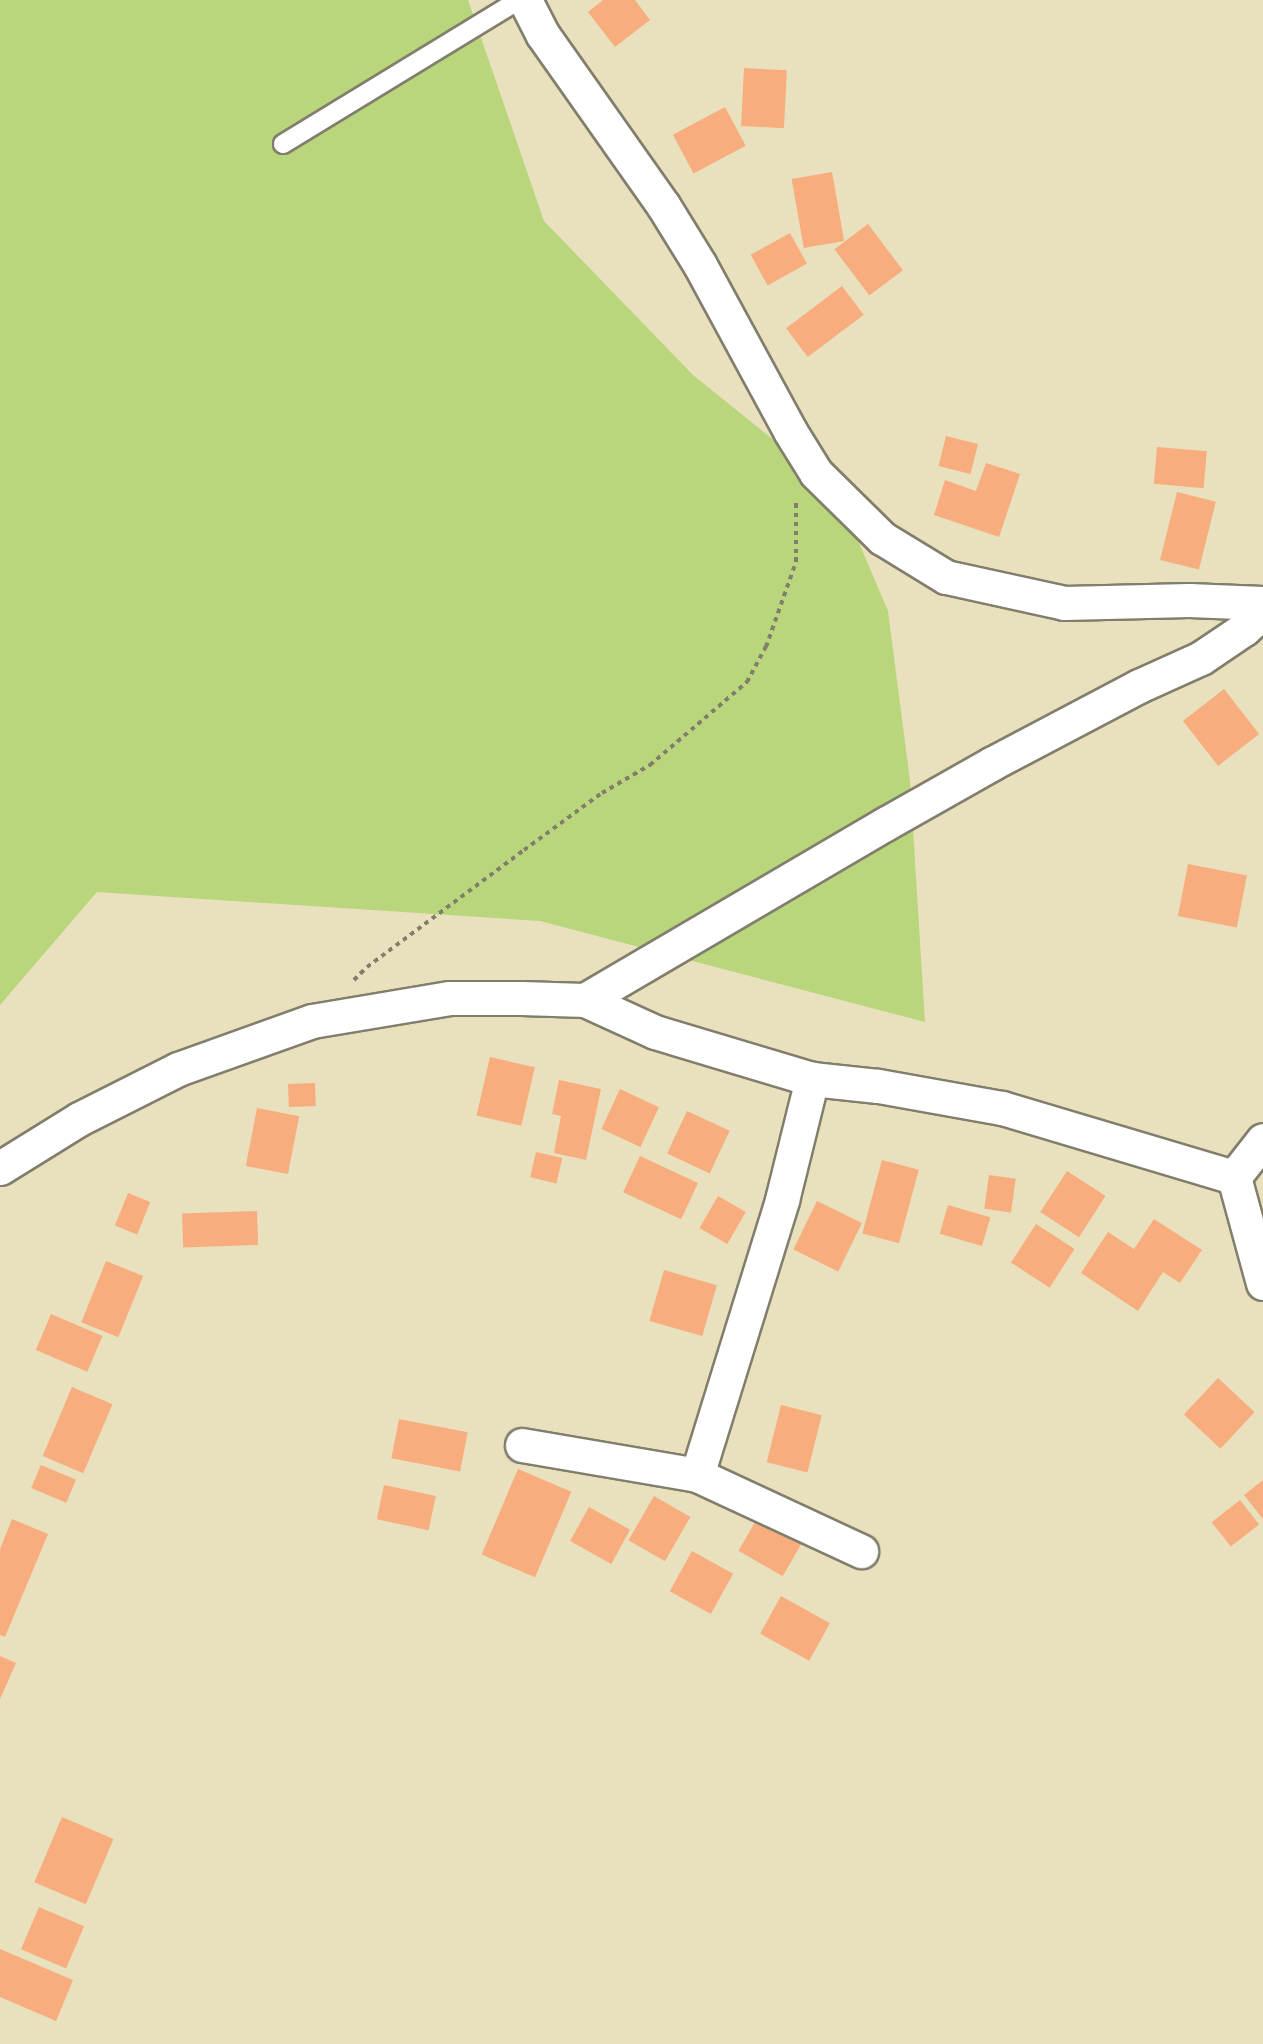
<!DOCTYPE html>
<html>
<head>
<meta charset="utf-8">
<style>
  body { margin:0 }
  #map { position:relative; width:1263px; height:2044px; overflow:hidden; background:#e9e0bd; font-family:"Libre Bodoni",serif }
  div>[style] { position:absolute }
  .green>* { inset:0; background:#b9d67c }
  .building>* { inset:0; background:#f8ad7e; transform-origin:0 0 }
  .path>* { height:4px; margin-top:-2px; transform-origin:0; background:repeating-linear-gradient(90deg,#827e6c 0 4.5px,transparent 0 9px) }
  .roads { filter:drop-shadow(2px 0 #827e6c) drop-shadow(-2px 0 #827e6c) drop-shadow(0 2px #827e6c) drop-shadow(0 -2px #827e6c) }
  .service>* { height:18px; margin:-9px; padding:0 9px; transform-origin:9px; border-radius:9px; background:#fff }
  .minor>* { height:33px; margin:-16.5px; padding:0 16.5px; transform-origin:16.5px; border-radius:16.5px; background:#fff }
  span { translate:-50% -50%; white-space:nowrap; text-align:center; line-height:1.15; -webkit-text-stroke:4.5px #fff; paint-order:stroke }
</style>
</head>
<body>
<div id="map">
  <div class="green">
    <div style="clip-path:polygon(0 0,468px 0,544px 221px,693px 375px,837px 491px,888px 611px,910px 781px,925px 1022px,540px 921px,97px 892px,0 1005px)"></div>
  </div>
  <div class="building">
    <div style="clip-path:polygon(603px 0,635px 0,650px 20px,615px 47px,588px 12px)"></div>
    <div style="left:744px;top:68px;width:43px;height:58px;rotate:3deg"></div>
    <div style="left:725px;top:107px;width:44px;height:59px;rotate:62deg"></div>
    <div style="left:832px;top:172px;width:70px;height:41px;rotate:80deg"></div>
    <div style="left:868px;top:224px;width:58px;height:42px;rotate:53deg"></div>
    <div style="left:790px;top:233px;width:35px;height:45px;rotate:61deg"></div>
    <div style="left:842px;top:286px;width:36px;height:70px;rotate:53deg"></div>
    <div style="left:946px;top:436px;width:33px;height:31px;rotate:14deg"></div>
    <div style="left:1157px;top:447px;width:50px;height:37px;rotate:5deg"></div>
    <div style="clip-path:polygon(986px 463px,1020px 474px,999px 537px,934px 515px,945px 480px,976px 491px)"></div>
    <div style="left:1177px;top:492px;width:40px;height:70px;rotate:14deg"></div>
    <div style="left:1224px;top:689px;width:57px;height:52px;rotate:52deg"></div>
    <div style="left:1188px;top:864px;width:60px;height:53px;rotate:11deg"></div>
    <div style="left:490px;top:1057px;width:46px;height:60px;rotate:13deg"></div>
    <div style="clip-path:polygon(559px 1080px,601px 1089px,586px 1160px,554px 1153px,561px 1116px,552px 1114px)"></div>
    <div style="left:315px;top:1083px;width:23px;height:27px;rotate:88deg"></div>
    <div style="left:620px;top:1089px;width:43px;height:44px;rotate:25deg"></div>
    <div style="left:257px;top:1108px;width:43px;height:59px;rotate:11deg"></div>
    <div style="left:687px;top:1111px;width:47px;height:47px;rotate:25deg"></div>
    <div style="left:536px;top:1152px;width:27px;height:26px;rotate:13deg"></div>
    <div style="left:640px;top:1156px;width:64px;height:40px;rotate:25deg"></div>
    <div style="left:882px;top:1160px;width:38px;height:76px;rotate:15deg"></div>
    <div style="left:1067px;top:1171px;width:46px;height:49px;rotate:33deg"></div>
    <div style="left:989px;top:1175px;width:27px;height:34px;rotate:8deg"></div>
    <div style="left:128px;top:1193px;width:24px;height:35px;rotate:22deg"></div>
    <div style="left:718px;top:1196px;width:32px;height:37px;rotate:30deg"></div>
    <div style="left:817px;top:1201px;width:50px;height:54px;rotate:26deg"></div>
    <div style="left:948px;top:1205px;width:44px;height:30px;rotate:16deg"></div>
    <div style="left:257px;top:1211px;width:34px;height:75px;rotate:88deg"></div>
    <div style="clip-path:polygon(1154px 1219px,1202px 1250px,1180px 1283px,1163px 1272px,1138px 1311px,1081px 1273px,1108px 1232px,1134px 1249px)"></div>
    <div style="left:1036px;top:1224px;width:46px;height:46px;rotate:33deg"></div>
    <div style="left:106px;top:1261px;width:40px;height:66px;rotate:22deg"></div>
    <div style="left:664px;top:1270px;width:55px;height:53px;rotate:16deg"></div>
    <div style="left:51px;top:1314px;width:56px;height:39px;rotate:23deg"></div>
    <div style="left:1218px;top:1378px;width:50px;height:50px;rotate:43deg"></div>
    <div style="left:72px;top:1387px;width:44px;height:75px;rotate:23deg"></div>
    <div style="left:781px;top:1405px;width:42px;height:59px;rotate:14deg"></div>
    <div style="left:399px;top:1419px;width:70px;height:40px;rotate:11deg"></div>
    <div style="left:41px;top:1465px;width:38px;height:25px;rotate:23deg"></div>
    <div style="left:518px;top:1469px;width:58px;height:93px;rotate:23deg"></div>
    <div style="clip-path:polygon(1263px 1480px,1263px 1519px,1244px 1495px)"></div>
    <div style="left:384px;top:1485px;width:53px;height:35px;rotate:12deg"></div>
    <div style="left:654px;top:1496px;width:42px;height:51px;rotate:30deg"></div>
    <div style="left:1240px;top:1500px;width:31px;height:36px;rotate:52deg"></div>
    <div style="left:589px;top:1507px;width:47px;height:39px;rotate:29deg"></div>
    <div style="left:758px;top:1517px;width:51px;height:39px;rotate:30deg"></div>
    <div style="clip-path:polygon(12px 1519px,48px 1534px,5px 1637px,0 1635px,0 1549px)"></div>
    <div style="left:692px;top:1551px;width:47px;height:46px;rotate:29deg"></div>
    <div style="left:781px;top:1596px;width:56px;height:43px;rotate:29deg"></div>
    <div style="clip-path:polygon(0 1656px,16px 1663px,0 1699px)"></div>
    <div style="left:62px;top:1817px;width:56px;height:71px;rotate:23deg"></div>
    <div style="left:39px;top:1907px;width:49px;height:46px;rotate:23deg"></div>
    <div style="clip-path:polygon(0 1949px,73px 1980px,56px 2021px,0 1997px)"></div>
  </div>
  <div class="path">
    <div style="left:354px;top:980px;width:18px;rotate:-45deg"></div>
    <div style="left:367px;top:967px;width:196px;rotate:-36.7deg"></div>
    <div style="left:524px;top:850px;width:97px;rotate:-36.2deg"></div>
    <div style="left:602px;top:793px;width:56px;rotate:-30.3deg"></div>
    <div style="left:650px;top:765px;width:128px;rotate:-40.6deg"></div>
    <div style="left:747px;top:682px;width:40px;rotate:-62deg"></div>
    <div style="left:766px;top:647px;width:90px;rotate:-70.6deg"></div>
    <div style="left:796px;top:562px;width:62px;rotate:-90deg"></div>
  </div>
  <div class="roads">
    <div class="service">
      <div style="left:283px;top:144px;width:276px;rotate:-31.4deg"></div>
    </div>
    <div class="minor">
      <div style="left:525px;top:0;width:39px;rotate:63deg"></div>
      <div style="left:543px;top:35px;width:208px;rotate:54.8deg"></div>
      <div style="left:663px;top:205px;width:70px;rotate:58.3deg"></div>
      <div style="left:700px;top:265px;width:189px;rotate:61.5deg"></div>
      <div style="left:790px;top:431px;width:49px;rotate:58.2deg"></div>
      <div style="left:816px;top:473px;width:93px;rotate:44.6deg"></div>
      <div style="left:882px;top:538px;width:75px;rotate:31.4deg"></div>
      <div style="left:946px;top:577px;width:121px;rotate:12.4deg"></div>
      <div style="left:1064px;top:603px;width:125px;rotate:-1.4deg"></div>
      <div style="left:1189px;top:600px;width:74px;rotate:2.3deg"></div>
      <div style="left:585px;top:1000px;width:348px;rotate:-30.4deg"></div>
      <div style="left:885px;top:824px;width:122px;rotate:-29.5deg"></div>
      <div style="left:991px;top:764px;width:167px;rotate:-27.8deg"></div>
      <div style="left:1139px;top:686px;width:68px;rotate:-24.3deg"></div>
      <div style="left:1201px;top:658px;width:52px;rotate:-34deg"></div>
      <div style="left:1244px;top:629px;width:25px;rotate:-42deg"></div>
      <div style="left:0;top:1168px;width:93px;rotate:-31.8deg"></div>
      <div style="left:79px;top:1119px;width:111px;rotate:-26.8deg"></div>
      <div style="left:178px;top:1069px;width:142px;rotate:-19.7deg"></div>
      <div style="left:312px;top:1021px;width:140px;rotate:-9.5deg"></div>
      <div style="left:450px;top:998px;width:71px"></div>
      <div style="left:521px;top:998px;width:64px;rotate:1.8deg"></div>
      <div style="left:585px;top:1000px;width:77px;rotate:24.6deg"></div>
      <div style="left:655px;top:1032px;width:164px;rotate:16.7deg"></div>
      <div style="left:812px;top:1079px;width:66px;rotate:6.1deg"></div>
      <div style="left:878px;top:1086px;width:126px;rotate:10.1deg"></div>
      <div style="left:1002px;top:1108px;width:242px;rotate:16.6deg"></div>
      <div style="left:1234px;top:1177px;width:110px;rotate:74.7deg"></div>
      <div style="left:1234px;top:1177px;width:47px;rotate:-51.9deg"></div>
      <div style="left:522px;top:1445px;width:178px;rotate:9.7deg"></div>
      <div style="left:697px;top:1475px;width:181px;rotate:24.9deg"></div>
      <div style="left:697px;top:1475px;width:288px;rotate:-72.8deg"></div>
      <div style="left:782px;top:1200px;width:125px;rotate:-76.1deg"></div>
    </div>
  </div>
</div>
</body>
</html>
